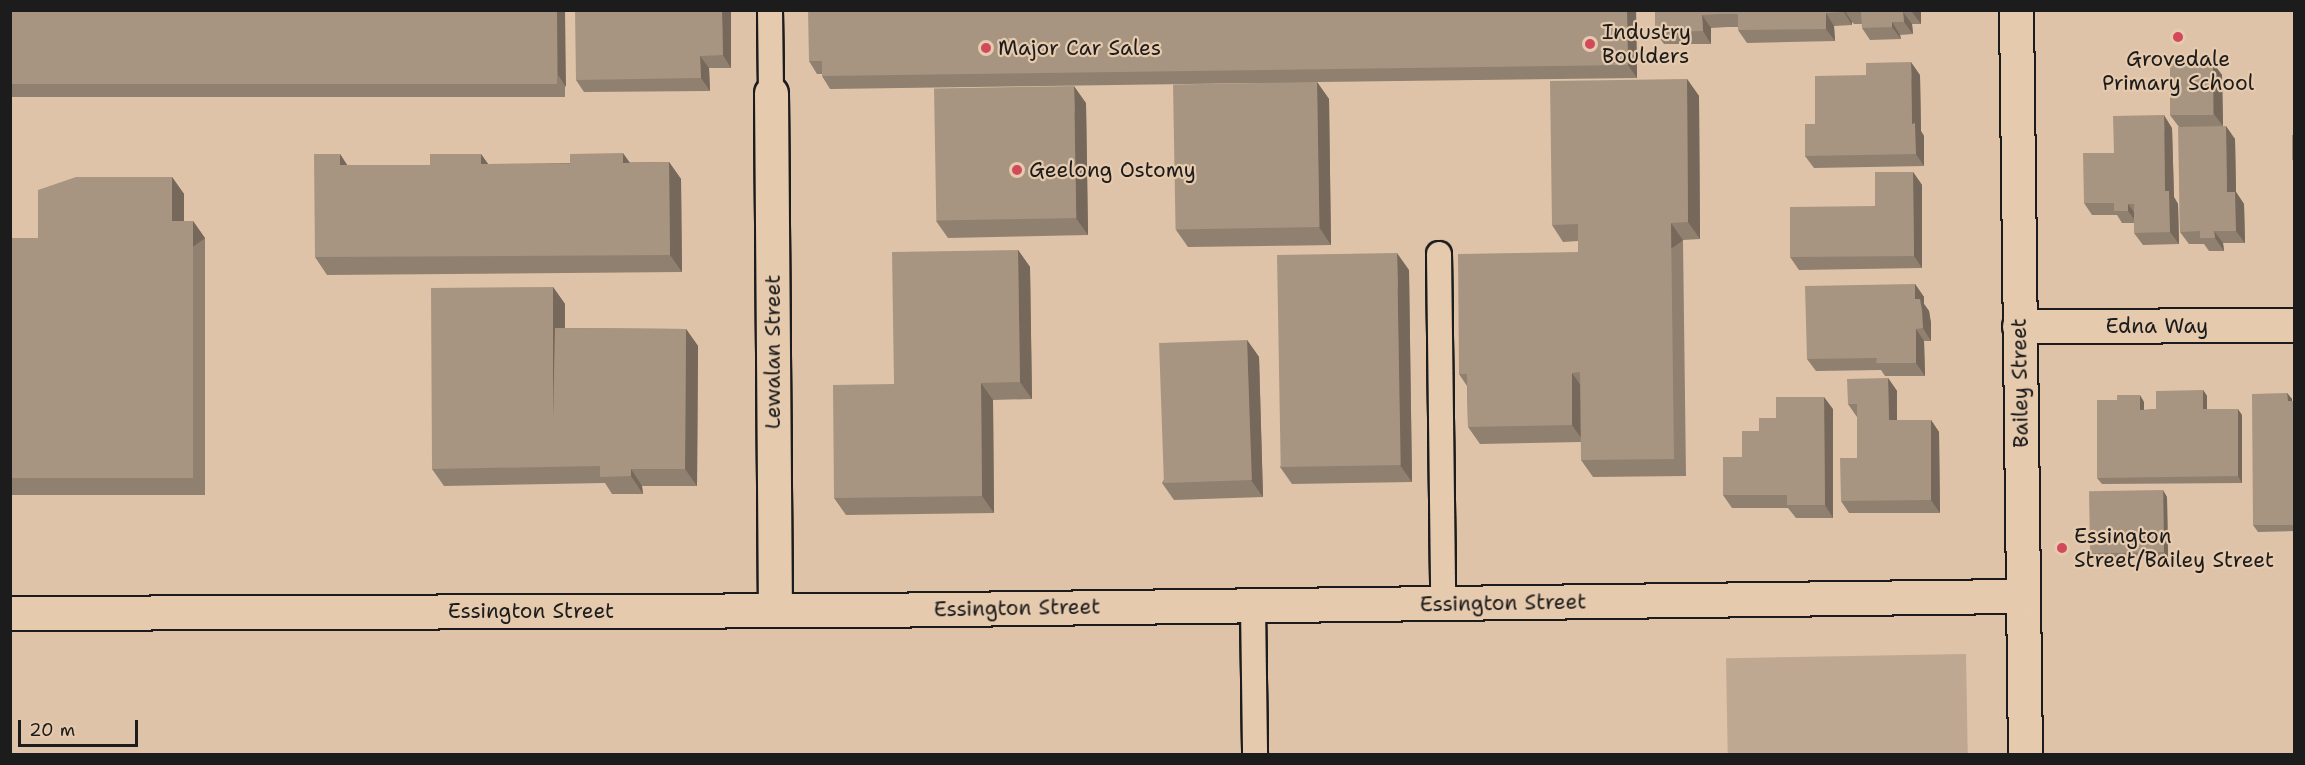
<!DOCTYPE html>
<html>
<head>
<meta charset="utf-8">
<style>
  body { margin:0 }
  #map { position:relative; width:2305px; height:765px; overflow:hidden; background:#dec3a8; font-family:"Shantell Sans",sans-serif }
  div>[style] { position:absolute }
  .green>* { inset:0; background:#bea891; transform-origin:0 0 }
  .roads { filter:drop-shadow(2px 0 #1c1c1c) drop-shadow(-2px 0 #1c1c1c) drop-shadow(0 2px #1c1c1c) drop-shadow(0 -2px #1c1c1c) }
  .lane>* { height:24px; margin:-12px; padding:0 12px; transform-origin:12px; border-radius:12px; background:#e6caae }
  .street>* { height:33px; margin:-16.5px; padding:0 16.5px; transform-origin:16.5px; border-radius:16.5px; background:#e6caae }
  .wall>* { inset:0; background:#90806f; transform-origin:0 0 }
  .shaded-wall>* { inset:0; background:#76685a; transform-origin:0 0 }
  .building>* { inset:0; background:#a89581; transform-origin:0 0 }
  .dots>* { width:16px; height:16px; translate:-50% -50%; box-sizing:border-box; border:3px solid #e6caae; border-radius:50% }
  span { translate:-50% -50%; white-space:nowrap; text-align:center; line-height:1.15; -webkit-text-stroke:4.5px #e6caae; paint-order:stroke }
  .poi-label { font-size:21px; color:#1c1c1c }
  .left { translate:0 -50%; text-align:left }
  .street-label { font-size:21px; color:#1c1c1c }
  .frame { position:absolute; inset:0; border:12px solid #1c1c1c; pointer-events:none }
  .scale { position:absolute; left:18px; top:720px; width:120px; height:27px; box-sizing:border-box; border:3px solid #1c1c1c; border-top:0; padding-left:8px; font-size:18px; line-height:21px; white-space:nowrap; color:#1c1c1c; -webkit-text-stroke:4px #e6caae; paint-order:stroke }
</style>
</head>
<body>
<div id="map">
  <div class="green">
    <div style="left:1966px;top:654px;width:100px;height:240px;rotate:89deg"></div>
  </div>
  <div class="roads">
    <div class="lane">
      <div style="left:770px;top:10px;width:83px;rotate:89.3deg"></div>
      <div style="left:1439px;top:254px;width:349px;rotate:89.3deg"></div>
      <div style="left:1253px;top:606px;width:148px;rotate:89.2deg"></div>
    </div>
    <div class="street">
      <div style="left:2016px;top:10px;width:744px;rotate:89.31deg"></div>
      <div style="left:771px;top:93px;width:517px;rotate:89.56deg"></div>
      <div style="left:2019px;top:326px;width:275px;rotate:-0.2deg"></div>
      <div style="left:10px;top:613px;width:859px;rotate:-0.2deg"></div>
      <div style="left:869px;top:610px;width:1154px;rotate:-0.7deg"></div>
    </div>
  </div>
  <div class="wall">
    <div style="left:10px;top:10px;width:555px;height:87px"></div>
    <div style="clip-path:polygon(731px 10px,731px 68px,709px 68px,710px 91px,584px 92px,576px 80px)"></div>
    <div style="clip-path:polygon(1636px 10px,1637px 78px,1317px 82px,1329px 99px,1331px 245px,1188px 247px,1176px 230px,1257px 83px,830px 89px,822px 76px,822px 74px,817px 74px,809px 61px)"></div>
    <div style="clip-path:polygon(1655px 10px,1921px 10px,1921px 24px,1912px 24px,1913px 34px,1900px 35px,1901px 39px,1870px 40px,1862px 28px,1862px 24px,1854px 24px,1852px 22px,1852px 25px,1834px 26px,1835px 41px,1747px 43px,1738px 30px,1738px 27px,1728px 27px,1711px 28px,1711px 44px,1664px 44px,1655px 32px)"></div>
    <div style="clip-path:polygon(2213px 63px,2222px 75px,2223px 126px,2235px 139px,2236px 192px,2244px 204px,2245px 243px,2223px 243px,2224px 251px,2209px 251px,2204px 244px,2189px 244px,2180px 232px,2179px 127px,2170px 115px)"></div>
    <div style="clip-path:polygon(1920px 75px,1921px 131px,1924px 136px,1924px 166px,1814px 168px,1805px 156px,1815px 124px)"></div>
    <div style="clip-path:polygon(1687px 79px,1699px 96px,1700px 239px,1683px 240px,1686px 476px,1593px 477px,1581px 460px,1581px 442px,1480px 444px,1468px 427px,1467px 386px,1459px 374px,1578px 252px,1578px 241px,1563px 242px,1552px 225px)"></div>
    <div style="clip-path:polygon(1086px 103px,1088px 235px,948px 238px,936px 221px)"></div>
    <div style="clip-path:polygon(2172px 128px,2174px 197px,2178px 204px,2179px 244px,2143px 245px,2134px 233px,2134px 223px,2122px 223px,2117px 215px,2092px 215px,2084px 203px,2114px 153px)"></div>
    <div style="clip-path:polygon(340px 154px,347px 165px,430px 165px,481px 154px,488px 164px,669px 162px,681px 179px,682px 272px,327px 275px,315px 257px)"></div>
    <div style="clip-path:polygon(1913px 172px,1922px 185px,1922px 268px,1799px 270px,1790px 257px,1875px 206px)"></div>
    <div style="clip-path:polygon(172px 177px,184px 194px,184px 221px,193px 221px,205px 238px,205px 495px,10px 495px,10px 238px,38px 238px)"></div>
    <div style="clip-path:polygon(1018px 250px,1030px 267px,1032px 399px,993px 400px,994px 513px,846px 515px,834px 498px,894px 384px)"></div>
    <div style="clip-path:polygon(1409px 270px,1412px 482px,1292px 484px,1280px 467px)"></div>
    <div style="clip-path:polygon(1915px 284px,1924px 297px,1924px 304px,1929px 311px,1931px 323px,1931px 341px,1924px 341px,1925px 376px,1885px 376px,1881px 370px,1816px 371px,1807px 359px)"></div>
    <div style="clip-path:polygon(553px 287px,565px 304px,565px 328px,686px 329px,698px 346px,697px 486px,642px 486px,643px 494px,612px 494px,605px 483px,444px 486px,432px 469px)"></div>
    <div style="clip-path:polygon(1247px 340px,1259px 357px,1263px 497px,1174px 500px,1162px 483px)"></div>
    <div style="clip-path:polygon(1888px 378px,1897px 391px,1897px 420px,1931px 420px,1939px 432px,1940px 513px,1849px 513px,1841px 501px,1857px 458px,1857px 417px,1848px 404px)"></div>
    <div style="clip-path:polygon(2203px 390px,2207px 396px,2207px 409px,2242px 415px,2242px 483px,2102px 484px,2097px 478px,2144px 402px,2144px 410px,2156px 409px)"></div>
    <div style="clip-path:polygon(2287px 393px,2292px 399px,2292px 401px,2295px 401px,2295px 531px,2258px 532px,2253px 525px)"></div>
    <div style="clip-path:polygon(1833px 409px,1833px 518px,1796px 518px,1788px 508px,1732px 508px,1723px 495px,1742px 457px,1759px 431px,1776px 418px)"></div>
    <div style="clip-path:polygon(2167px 497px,2168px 558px,2096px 560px,2091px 554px)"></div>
  </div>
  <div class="shaded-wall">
    <div style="clip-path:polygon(557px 10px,565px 10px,566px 87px,558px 75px)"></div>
    <div style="clip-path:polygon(722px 10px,731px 10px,731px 68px,723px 55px)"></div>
    <div style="clip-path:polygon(1627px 10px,1636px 10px,1637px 78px,1628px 65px)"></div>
    <div style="clip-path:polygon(1844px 10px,1852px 10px,1845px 11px,1852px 22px,1852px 25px,1844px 12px)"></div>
    <div style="clip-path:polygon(1912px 10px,1921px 10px,1921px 24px,1912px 12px)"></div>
    <div style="clip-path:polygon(1903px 12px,1912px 24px,1913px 34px,1904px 22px)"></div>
    <div style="clip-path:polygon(1826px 13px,1834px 26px,1835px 41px,1826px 29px)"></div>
    <div style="clip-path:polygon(1702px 15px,1711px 28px,1711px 44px,1703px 31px)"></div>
    <div style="clip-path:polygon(1892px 22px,1900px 35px,1901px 39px,1892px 27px)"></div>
    <div style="clip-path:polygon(700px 56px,709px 68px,710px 91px,701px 78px)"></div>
    <div style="clip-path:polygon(1911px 62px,1920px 75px,1921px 131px,1924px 136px,1924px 166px,1916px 154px,1912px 124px)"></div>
    <div style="clip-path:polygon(2213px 63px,2222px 75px,2223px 126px,2214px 114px)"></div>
    <div style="clip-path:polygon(1687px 79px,1699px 96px,1700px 239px,1688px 222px)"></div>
    <div style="clip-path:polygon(1317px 82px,1329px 99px,1331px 245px,1319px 227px)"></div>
    <div style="clip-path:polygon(1074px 86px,1086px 103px,1088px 235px,1076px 218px)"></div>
    <div style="clip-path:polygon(2164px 115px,2172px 128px,2174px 197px,2178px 204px,2179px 244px,2170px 232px,2165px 191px)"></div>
    <div style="clip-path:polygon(2226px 126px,2235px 139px,2236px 192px,2244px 204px,2245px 243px,2236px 231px,2227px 192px)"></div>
    <div style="clip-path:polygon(623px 153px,635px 170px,623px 163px)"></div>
    <div style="clip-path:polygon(340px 154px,351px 171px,340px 165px)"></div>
    <div style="clip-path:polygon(481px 154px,493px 171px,481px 164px)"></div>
    <div style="clip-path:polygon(669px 162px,681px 179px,682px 272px,670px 255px)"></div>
    <div style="clip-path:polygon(1913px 172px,1922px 185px,1922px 268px,1914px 256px)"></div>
    <div style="clip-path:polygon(172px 177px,184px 194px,184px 238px,172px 221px)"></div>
    <div style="clip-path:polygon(2128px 204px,2137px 216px,2137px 223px,2128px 211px)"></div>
    <div style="left:193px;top:221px;width:21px;height:257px;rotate:55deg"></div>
    <div style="left:1671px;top:223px;width:21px;height:236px;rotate:55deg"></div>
    <div style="clip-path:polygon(2214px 231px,2223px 243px,2224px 251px,2215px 238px)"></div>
    <div style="clip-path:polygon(1018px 250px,1030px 267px,1032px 399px,1020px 382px)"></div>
    <div style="clip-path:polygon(1397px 253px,1409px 270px,1412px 482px,1400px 465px)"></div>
    <div style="clip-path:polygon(1915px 284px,1924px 297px,1924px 304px,1929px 311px,1931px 323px,1931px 341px,1923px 328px,1915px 299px)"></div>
    <div style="clip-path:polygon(553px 287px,565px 304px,565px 436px,553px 419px)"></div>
    <div style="clip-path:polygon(686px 329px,698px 346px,697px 486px,685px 469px)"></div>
    <div style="clip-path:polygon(1916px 329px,1924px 341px,1925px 376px,1916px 363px)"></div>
    <div style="clip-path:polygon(1247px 340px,1259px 357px,1263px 497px,1251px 480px)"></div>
    <div style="clip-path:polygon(1572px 373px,1584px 390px,1584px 442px,1572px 425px)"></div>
    <div style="clip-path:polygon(1888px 378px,1897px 391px,1897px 433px,1889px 420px)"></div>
    <div style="clip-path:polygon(981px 383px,993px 400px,994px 513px,982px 496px)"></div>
    <div style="clip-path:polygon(2203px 390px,2207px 396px,2207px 416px,2203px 409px)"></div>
    <div style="clip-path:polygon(2287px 393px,2292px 399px,2292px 408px,2288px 401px)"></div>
    <div style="clip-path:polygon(2140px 395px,2144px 402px,2144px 417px,2140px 410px)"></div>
    <div style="clip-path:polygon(1824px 397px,1833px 409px,1833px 518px,1825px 505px)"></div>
    <div style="clip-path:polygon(2238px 409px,2242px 415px,2242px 483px,2238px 476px)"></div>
    <div style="clip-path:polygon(1931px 420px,1939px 432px,1940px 513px,1931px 500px)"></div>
    <div style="clip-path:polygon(631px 469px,642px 486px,643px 494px,631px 476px)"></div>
    <div style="clip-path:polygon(2163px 490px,2167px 497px,2168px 558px,2164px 552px)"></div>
  </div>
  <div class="building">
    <div style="left:10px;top:10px;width:547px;height:74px"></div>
    <div style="clip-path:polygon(575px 10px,722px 10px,723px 55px,700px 56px,701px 78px,576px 80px)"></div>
    <div style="clip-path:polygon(808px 10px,1627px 10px,1628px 65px,822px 76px,822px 61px,809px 61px)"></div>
    <div style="clip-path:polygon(1655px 10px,1844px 10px,1844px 12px,1826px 13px,1826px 29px,1738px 30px,1738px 14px,1719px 14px,1702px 15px,1703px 31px,1655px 32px)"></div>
    <div style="clip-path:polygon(1845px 10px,1912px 10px,1912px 12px,1903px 12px,1904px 22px,1892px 22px,1892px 27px,1862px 28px,1861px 12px,1845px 11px)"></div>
    <div style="clip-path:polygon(1911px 62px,1912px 124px,1915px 123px,1916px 154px,1805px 156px,1805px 124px,1815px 124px,1815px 76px,1866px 75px,1866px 63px)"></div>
    <div style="left:2170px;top:63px;width:43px;height:52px"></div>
    <div style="clip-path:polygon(1687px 79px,1688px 222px,1671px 223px,1674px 459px,1581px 460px,1580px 372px,1572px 373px,1572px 425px,1468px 427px,1467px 374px,1459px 374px,1458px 254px,1578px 252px,1578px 224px,1552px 225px,1550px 81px)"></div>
    <div style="left:1317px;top:82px;width:145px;height:144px;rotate:89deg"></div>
    <div style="left:1074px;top:86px;width:132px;height:140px;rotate:89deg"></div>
    <div style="clip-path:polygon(2164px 115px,2165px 191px,2169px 191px,2170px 232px,2134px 233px,2134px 204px,2128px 204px,2128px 211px,2114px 211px,2114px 203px,2084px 203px,2083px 153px,2114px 153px,2113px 116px)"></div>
    <div style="clip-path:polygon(2226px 126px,2227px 192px,2235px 192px,2236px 231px,2214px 231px,2215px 238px,2200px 238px,2200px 231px,2180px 232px,2178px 127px)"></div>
    <div style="left:2292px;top:135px;width:3px;height:25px"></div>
    <div style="clip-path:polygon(623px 153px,623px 163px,669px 162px,670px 255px,315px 257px,314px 154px,340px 154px,340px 165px,430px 165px,430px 154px,481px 154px,481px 164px,570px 164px,570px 154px)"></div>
    <div style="clip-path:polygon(1875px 172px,1913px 172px,1914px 256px,1790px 257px,1790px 207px,1875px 206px)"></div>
    <div style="clip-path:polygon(76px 177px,172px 177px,172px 221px,193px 221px,193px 478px,10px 478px,10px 238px,38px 238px,38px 190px)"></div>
    <div style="clip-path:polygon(1018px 250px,1020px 382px,981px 383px,982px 496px,834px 498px,833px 385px,894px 384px,892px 252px)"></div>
    <div style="left:1397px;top:253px;width:212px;height:120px;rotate:89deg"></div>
    <div style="clip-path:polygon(1915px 284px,1915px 299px,1920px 299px,1922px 310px,1923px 328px,1916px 329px,1916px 363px,1876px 363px,1877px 358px,1807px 359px,1805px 286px)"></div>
    <div style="clip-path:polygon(553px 287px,553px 419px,555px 328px,686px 329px,685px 469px,631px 469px,631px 476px,600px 477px,600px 466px,432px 469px,431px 288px)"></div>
    <div style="left:1247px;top:340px;width:140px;height:88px;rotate:88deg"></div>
    <div style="clip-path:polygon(1888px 378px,1889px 420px,1931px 420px,1931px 500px,1841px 501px,1840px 458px,1857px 458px,1857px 404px,1848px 404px,1847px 379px)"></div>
    <div style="clip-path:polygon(2203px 390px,2203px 409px,2238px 409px,2238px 476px,2097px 478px,2097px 400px,2117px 400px,2117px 395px,2140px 395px,2140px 410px,2156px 409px,2156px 391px)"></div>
    <div style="clip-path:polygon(2287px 393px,2288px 401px,2295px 401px,2295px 525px,2253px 525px,2252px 394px)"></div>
    <div style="clip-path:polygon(1776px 397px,1824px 397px,1825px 505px,1787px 505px,1787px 495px,1723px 495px,1723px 457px,1742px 457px,1742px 431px,1759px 431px,1759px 418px,1776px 418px)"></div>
    <div style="left:2163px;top:490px;width:62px;height:74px;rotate:89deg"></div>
  </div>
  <div class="dots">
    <div style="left:2178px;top:37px;background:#d1495b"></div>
    <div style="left:1590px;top:44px;background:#d1495b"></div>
    <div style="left:986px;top:48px;background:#d1495b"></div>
    <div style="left:1017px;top:170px;background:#d1495b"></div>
    <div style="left:2062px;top:548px;background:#d1495b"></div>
  </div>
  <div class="poi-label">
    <span class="left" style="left:1602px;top:44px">Industry<br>Boulders</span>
    <span class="left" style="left:998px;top:48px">Major Car Sales</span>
    <span style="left:2178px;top:71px">Grovedale<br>Primary School</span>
    <span class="left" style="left:1029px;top:170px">Geelong Ostomy</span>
    <span class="left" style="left:2074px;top:548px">Essington<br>Street/Bailey Street</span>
  </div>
  <div class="street-label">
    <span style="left:2157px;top:326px">Edna Way</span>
    <span style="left:773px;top:352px;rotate:-90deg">Lewalan Street</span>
    <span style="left:2020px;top:383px;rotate:-91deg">Bailey Street</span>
    <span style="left:1503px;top:603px;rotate:-1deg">Essington Street</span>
    <span style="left:1017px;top:608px;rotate:-1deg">Essington Street</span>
    <span style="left:531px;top:611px">Essington Street</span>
  </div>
  <div class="frame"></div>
  <div class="scale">20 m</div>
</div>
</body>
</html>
